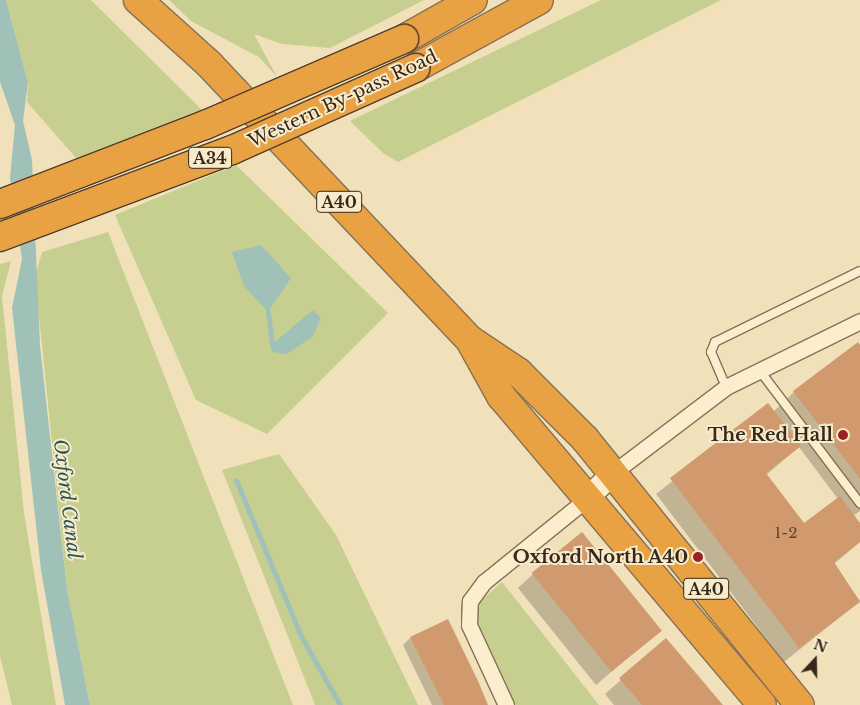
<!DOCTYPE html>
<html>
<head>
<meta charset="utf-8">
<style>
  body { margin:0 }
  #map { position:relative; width:860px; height:705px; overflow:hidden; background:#f0e1bb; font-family:"Libre Baskerville",serif }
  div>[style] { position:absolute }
  .green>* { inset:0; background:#c6cf8f }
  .water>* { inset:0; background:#9fc1b8 }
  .shadow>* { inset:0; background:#0003 }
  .stream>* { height:5px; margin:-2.5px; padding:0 2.5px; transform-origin:2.5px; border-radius:2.5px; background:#9fc1b8 }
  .building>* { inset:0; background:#d1996e; transform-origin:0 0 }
  .roads { filter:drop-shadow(1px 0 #887154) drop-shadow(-1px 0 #887154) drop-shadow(0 1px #887154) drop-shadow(0 -1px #887154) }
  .lane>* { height:8px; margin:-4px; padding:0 4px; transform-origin:4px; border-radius:4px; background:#fbeece }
  .street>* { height:15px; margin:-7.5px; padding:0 7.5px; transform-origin:7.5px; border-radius:7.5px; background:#fbeece }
  .secondary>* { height:22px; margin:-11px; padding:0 11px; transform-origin:11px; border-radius:11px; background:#fbeece }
  .highway>* { height:28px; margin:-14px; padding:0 14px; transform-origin:14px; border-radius:14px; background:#e8a244 }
  .bridges { filter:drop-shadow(1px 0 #553e29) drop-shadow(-1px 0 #553e29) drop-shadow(0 1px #553e29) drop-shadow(0 -1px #553e29) }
  .highway-bridge>* { height:28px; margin:-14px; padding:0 14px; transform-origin:14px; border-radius:14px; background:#e8a244 }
  .dots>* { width:14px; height:14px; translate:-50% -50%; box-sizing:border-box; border:2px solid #f7ebcb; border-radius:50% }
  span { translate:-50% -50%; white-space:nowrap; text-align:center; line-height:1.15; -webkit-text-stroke:4px #f7ebcb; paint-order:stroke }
  .number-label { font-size:15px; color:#5d442f }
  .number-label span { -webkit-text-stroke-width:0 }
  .shield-label span { padding:1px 4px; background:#f7ebcb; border:1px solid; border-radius:4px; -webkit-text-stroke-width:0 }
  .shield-label { font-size:16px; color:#36281a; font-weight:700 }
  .street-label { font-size:18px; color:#36281a }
  .poi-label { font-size:18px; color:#36281a; font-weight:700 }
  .right { translate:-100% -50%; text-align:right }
  .water-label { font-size:19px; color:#285755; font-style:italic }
  .north { position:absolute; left:790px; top:635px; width:50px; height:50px; -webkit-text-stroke:4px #f7ebcb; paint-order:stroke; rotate:21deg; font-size:14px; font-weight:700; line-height:20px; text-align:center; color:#36281a }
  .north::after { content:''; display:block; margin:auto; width:18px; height:22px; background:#36281a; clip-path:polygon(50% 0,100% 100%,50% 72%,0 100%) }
</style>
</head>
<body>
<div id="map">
  <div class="green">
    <div style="clip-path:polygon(6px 0,91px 0,206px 114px,83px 166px,27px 102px,28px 82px)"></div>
    <div style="clip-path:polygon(169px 0,424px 0,330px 48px,282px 44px,254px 34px,277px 77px,259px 57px,191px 21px)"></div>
    <div style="clip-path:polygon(601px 0,721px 0,398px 162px,384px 154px,350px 121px)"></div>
    <div style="clip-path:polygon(236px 165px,388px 313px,267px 434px,196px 400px,115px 215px)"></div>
    <div style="clip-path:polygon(108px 232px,293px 705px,90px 705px,67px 589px,35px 277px,42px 252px)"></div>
    <div style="clip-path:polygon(11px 261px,2px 296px,24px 513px,56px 705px,12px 705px,0 656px,0 264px)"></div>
    <div style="clip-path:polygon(279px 454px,336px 535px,418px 705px,315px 705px,222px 470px)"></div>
    <div style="clip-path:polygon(502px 582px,599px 705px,514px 705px,474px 622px,477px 604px)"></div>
  </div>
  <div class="water">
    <div style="clip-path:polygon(0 0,6px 0,28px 82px,23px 121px,32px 160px,40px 346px,67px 589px,90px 705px,65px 705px,41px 570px,12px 308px,22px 259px,10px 178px,15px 125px,0 82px)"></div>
    <div style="clip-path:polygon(261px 245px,291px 278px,268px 312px,244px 286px,232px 252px)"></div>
    <div style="clip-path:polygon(313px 310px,321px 318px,313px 336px,287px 354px,273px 352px,270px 346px)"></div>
  </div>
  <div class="shadow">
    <div style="clip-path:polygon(evenodd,860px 347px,860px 511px,853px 516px,860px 525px,860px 542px,834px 564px,860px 601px,784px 662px,656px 494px,768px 405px,773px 412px,794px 392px,860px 347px,799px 447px,838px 499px,804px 525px,766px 475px,799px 447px)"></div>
    <div style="clip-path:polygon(533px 574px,660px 630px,596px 685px,518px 588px)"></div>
    <div style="clip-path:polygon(410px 638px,487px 705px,432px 705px,403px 645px)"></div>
    <div style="clip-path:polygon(666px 640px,721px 705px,614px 705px,605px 694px)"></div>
  </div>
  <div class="stream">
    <div style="left:268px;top:312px;width:32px;rotate:83deg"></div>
    <div style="left:236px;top:480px;width:169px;rotate:67.4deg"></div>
    <div style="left:301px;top:636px;width:79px;rotate:60.5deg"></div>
  </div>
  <div class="building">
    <div style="clip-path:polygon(858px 342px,860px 345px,860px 479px,793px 391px)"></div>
    <div style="clip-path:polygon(768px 403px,801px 446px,766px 473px,804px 523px,840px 496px,860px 523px,860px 542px,834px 562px,860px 602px,799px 648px,670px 478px)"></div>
    <div style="left:582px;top:532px;width:127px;height:65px;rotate:51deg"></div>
    <div style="clip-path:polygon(448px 619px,478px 681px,488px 705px,444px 705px,410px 637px)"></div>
    <div style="clip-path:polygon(666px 638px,723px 705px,642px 705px,619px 678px)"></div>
  </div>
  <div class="roads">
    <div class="lane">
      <div style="left:760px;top:371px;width:166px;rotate:52.9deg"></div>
      <div style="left:726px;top:387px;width:38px;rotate:-113deg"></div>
      <div style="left:711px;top:352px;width:11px;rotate:-68deg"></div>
      <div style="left:715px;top:342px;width:161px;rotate:-26.1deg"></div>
    </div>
    <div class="street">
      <div style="left:614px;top:472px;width:141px;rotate:-37.2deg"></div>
      <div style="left:726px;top:387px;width:149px;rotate:-26.2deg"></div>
      <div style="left:506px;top:705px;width:88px;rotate:-114.8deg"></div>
      <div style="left:469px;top:625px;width:24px;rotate:-88deg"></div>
      <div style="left:470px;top:601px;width:24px;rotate:-54deg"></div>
      <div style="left:484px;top:582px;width:135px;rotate:-39deg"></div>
    </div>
    <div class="secondary">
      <div style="left:589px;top:497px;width:35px;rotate:-45deg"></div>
    </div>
    <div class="highway">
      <div style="left:138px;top:0;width:96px;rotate:42deg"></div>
      <div style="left:209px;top:64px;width:380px;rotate:46.6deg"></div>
      <div style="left:470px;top:340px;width:58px;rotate:33.7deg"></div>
      <div style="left:518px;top:372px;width:95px;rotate:45deg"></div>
      <div style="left:585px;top:439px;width:342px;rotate:51.1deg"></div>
      <div style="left:404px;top:39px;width:79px;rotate:-29.5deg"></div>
      <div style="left:415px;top:68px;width:141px;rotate:-28.7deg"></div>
      <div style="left:472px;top:344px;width:60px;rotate:60.9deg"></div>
      <div style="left:501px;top:396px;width:404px;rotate:49.8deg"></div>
    </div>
  </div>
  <div class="bridges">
    <div class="highway-bridge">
      <div style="left:0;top:204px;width:220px;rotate:-21.1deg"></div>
      <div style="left:205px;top:125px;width:217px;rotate:-23.4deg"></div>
      <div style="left:0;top:237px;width:248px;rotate:-20.6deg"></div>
      <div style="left:232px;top:150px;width:201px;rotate:-24.1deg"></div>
    </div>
  </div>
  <div class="dots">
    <div style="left:843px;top:435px;background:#9b2120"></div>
    <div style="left:698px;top:557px;background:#9b2120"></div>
  </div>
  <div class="number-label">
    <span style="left:786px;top:533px">1-2</span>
  </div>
  <div class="shield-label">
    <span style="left:210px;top:158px">A34</span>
    <span style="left:339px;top:202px">A40</span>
    <span style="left:706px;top:589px">A40</span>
  </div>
  <div class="street-label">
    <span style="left:343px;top:99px;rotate:-25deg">Western By-pass Road</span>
  </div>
  <div class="poi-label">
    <span class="right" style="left:833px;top:435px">The Red Hall</span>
    <span class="right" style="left:688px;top:557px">Oxford North A40</span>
  </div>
  <div class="water-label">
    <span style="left:67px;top:499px;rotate:83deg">Oxford Canal</span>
  </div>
  <div class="north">N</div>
</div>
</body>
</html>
